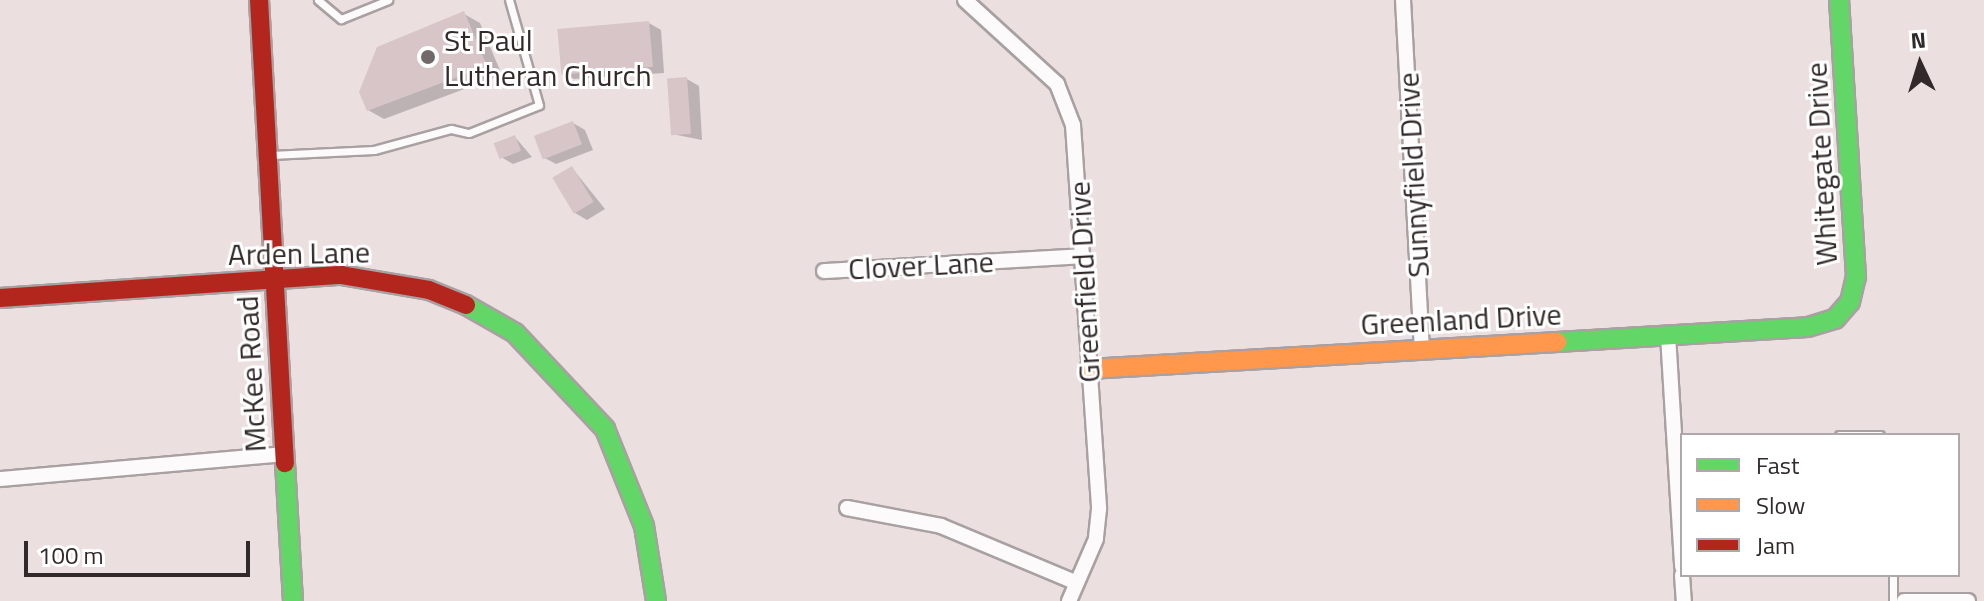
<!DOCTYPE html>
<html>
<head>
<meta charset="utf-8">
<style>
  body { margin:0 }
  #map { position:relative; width:1984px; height:601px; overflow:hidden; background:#ebdfe0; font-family:"Titillium Web",sans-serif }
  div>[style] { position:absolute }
  .shadow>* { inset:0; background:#0003 }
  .building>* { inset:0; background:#d8c5c8; transform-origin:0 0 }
  .roads { filter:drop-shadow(2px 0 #a8a0a1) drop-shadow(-2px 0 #a8a0a1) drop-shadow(0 2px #a8a0a1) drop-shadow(0 -2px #a8a0a1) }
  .lane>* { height:7px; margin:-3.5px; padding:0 3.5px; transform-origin:3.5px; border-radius:3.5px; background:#fcfafa }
  .street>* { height:14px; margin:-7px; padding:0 7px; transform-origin:7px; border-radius:7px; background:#fcfafa }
  .fast>* { height:18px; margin:-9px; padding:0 9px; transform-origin:9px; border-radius:9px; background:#63d668 }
  .slow>* { height:18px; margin:-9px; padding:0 9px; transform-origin:9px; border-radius:9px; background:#ff974d }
  .jam>* { height:18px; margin:-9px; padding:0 9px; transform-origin:9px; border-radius:9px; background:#b3261e }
  .dots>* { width:22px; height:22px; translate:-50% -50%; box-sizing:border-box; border:4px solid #fff; border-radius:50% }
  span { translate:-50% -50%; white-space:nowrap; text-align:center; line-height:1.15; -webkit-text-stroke:6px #fff; paint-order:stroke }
  .poi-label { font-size:30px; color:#31292a }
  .left { translate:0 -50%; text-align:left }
  .street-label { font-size:30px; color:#31292a }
  .legend { position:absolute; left:1680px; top:433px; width:280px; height:144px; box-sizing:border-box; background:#fff; border:2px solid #ada9aa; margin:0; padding:10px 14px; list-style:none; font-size:24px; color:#31292a }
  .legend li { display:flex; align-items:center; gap:16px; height:40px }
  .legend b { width:40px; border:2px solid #ada9aa }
  .north { position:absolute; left:1880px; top:24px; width:80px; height:80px; -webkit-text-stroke:6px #fff; paint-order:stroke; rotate:356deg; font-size:22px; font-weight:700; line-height:32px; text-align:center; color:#31292a }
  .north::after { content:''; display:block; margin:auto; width:28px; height:36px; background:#31292a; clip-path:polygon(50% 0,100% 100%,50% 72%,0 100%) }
  .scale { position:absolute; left:24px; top:541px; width:226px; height:36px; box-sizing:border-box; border:4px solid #31292a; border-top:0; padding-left:10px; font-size:24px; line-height:28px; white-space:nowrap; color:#31292a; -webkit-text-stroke:6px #fff; paint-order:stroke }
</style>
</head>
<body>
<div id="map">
  <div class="shadow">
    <div style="clip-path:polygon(464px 14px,480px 23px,502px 75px,384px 119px,368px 110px)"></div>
    <div style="clip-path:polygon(649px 23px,661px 30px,664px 73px,574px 79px,562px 72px)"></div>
    <div style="clip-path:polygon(687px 79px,699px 86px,702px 140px,672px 134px)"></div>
    <div style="clip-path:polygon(573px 123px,585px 130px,593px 150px,556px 164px,543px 157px)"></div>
    <div style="clip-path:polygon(515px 137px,532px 157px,513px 164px,501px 157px)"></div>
    <div style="clip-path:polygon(572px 168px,605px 209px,587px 220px,575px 213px)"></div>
  </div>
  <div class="building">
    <div style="clip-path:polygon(464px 11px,487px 66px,367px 111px,359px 92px,377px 47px)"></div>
    <div style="left:649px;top:21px;width:46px;height:92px;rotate:85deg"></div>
    <div style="left:687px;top:77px;width:57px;height:20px;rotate:86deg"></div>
    <div style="left:573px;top:121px;width:25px;height:42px;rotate:69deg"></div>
    <div style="left:515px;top:135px;width:17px;height:23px;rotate:69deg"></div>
    <div style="left:572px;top:166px;width:42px;height:23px;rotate:59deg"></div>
  </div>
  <div class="roads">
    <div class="lane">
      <div style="left:318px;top:0;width:30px;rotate:40deg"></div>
      <div style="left:341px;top:19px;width:51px;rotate:-22deg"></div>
      <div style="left:271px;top:155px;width:103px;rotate:-2.8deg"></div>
      <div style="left:374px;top:150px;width:80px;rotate:-15.3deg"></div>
      <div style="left:451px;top:129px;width:18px;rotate:13deg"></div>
      <div style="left:469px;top:133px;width:75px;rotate:-21.8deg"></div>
      <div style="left:539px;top:105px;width:109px;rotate:-105.9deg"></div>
      <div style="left:1839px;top:435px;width:41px"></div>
      <div style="left:1893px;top:601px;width:26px;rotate:-90deg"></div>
    </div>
    <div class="street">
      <div style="left:965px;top:0;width:125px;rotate:42.4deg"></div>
      <div style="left:1057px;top:84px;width:44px;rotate:68.7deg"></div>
      <div style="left:1073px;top:125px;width:385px;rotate:86.1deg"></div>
      <div style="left:1099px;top:509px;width:30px;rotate:96deg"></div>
      <div style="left:1096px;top:539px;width:68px;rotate:113.5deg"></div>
      <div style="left:1403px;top:0;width:350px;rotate:86.9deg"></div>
      <div style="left:824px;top:271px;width:259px;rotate:-3.3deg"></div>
      <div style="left:1668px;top:335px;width:232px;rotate:86.5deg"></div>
      <div style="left:0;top:479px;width:285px;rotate:-5deg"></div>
      <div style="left:847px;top:508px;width:96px;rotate:10.8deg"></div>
      <div style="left:941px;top:526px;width:147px;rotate:22.7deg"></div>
      <div style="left:1682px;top:575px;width:26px;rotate:86deg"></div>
      <div style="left:1904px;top:601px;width:64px"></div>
    </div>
    <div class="fast">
      <div style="left:466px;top:305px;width:56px;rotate:29.7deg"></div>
      <div style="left:515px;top:333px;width:132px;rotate:46.8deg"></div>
      <div style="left:605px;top:429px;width:105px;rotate:68.1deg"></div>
      <div style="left:644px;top:526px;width:76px;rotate:80.9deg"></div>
      <div style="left:1557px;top:342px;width:251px;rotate:-3.4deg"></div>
      <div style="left:1808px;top:327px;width:28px;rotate:-17deg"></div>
      <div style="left:1835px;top:319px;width:23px;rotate:-49deg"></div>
      <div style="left:1850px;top:302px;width:26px;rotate:-77deg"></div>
      <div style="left:1856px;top:277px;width:278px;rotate:-93.5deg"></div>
      <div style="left:285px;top:463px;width:138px;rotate:86.7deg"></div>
    </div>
    <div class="slow">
      <div style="left:1089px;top:369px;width:469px;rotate:-3.3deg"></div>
    </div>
    <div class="jam">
      <div style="left:259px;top:0;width:464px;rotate:86.8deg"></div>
      <div style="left:0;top:298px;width:342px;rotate:-3.9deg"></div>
      <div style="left:341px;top:275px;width:89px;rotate:9.7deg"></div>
      <div style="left:429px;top:290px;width:40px;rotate:22deg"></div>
    </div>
  </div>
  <div class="dots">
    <div style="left:428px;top:57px;background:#72696a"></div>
  </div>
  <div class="poi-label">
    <span class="left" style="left:444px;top:57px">St Paul<br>Lutheran Church</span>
  </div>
  <div class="street-label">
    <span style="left:1821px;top:164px;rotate:-93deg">Whitegate Drive</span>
    <span style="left:1413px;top:175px;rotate:-93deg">Sunnyfield Drive</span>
    <span style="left:299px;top:253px;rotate:-1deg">Arden Lane</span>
    <span style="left:921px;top:265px;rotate:-3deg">Clover Lane</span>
    <span style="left:1084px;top:282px;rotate:-93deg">Greenfield Drive</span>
    <span style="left:1461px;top:319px;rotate:-3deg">Greenland Drive</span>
    <span style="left:251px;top:374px;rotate:-93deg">McKee Road</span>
  </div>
  <ul class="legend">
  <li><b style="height:10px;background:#63d668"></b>Fast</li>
  <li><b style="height:10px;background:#ff974d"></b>Slow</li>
  <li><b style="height:10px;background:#b3261e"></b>Jam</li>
  </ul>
  <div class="north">N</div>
  <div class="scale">100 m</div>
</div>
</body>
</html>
